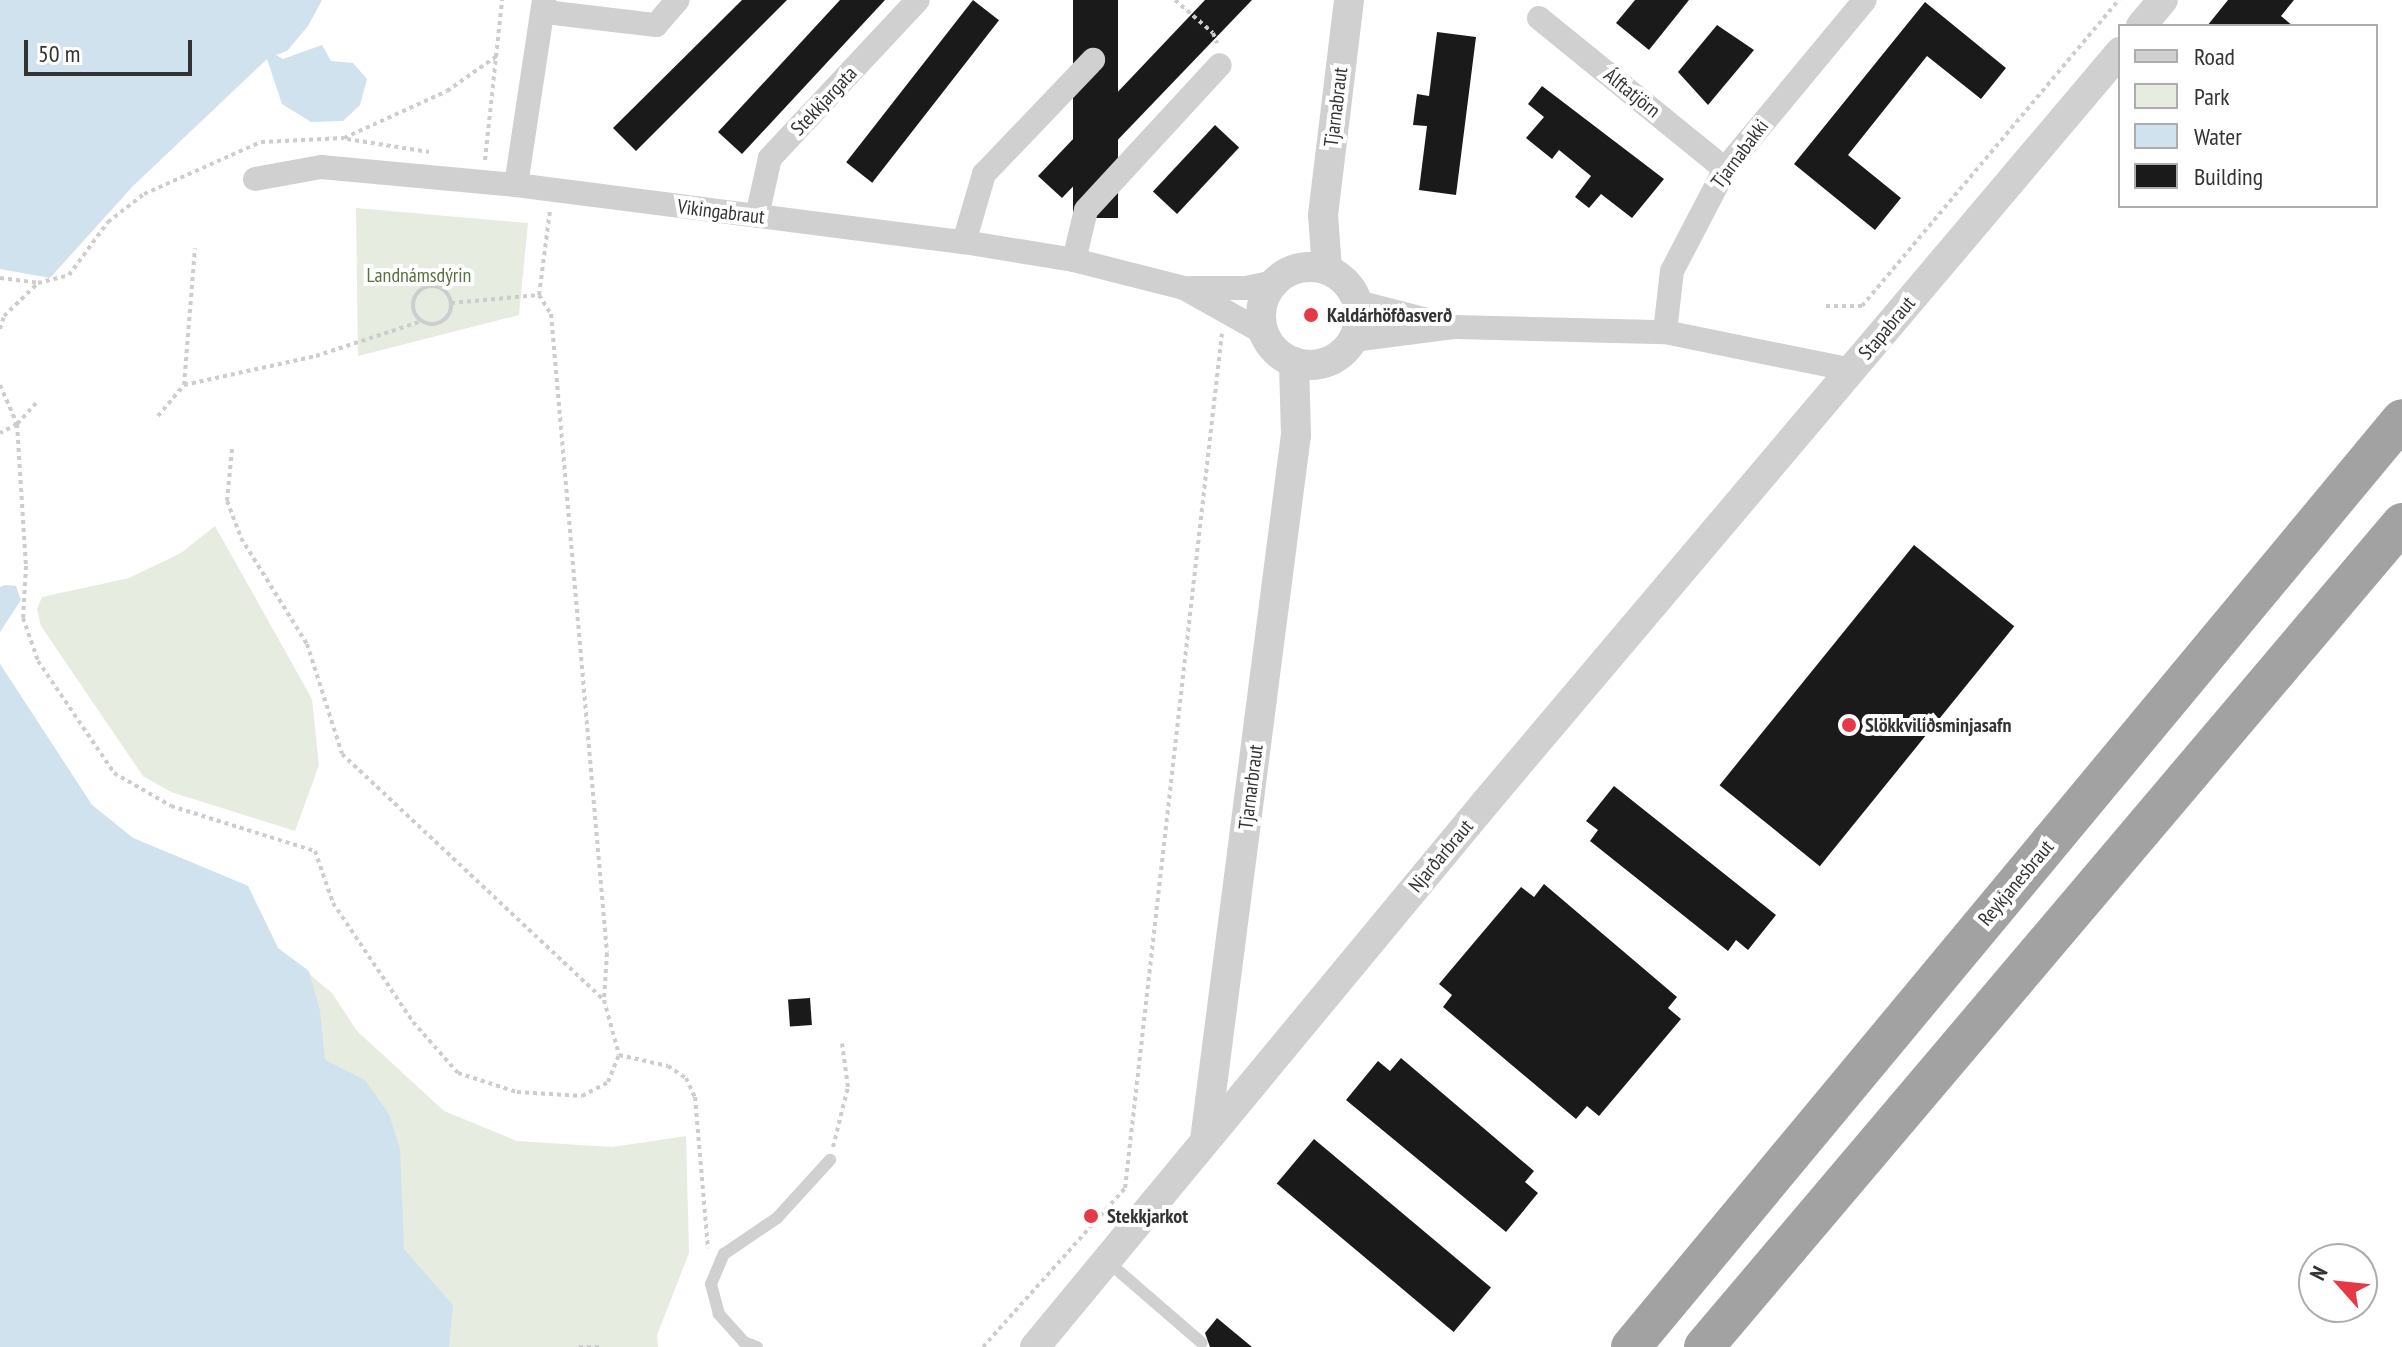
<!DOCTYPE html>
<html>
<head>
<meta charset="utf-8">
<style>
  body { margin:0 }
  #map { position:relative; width:2402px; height:1347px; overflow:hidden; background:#fff; font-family:"PT Sans Narrow",sans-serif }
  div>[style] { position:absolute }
  .green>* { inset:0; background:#e6ecdf }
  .water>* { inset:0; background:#cfe2ee }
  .building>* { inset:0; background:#1a1a1a; transform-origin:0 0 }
  .path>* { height:4px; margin-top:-2px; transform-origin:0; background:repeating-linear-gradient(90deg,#cdcdcd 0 4px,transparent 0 8px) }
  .path>.ring { margin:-2px; padding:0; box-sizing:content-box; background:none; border:4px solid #cdcdcd; border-radius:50% }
  .service>* { height:12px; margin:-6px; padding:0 6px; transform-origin:6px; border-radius:6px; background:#d0d0d0 }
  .minor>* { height:24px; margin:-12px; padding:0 12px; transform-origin:12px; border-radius:12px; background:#d0d0d0 }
  .tertiary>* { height:30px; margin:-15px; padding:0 15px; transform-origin:15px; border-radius:15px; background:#d0d0d0 }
  .tertiary>.ring { margin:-15px; padding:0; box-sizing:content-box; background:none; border:30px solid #d0d0d0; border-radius:50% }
  .trunk>* { height:40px; margin:-20px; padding:0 20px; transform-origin:20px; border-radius:20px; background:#a2a2a2 }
  .dots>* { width:22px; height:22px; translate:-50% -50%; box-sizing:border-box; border:4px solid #fff; border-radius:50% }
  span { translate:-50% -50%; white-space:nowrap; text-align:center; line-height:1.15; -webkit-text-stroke:8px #fff; paint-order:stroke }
  .street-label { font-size:20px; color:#333 }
  .park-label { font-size:20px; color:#56703f }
  .poi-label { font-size:20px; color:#333; font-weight:700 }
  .left { translate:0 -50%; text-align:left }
  .legend { position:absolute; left:2118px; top:24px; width:260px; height:184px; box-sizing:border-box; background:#fff; border:2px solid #adadad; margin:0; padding:10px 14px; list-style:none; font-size:24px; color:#333 }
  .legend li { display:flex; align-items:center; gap:16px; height:40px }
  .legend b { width:40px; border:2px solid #adadad }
  .north { position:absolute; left:2298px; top:1243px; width:80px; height:80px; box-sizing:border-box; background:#fff; border:2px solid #adadad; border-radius:50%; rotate:297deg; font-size:22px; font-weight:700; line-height:32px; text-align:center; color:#333 }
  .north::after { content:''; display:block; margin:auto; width:28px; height:36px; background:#e63946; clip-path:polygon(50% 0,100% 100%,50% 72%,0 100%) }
  .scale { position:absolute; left:24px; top:40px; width:168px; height:36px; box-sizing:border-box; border:4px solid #333; border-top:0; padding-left:10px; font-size:24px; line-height:28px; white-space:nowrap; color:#333; -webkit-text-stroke:6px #fff; paint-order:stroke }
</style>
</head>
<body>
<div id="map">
  <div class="green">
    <div style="clip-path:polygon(356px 208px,528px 223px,519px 315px,358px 356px)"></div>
    <div style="clip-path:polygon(215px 526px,312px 699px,319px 765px,295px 831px,171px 792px,143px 776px,41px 626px,37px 609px,42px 597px,129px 578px,181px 553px)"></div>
    <div style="clip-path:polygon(0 664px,92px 805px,133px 838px,248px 886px,278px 948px,332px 993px,357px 1031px,444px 1111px,517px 1141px,612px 1147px,686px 1136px,689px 1253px,657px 1335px,658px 1347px,0 1347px)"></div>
  </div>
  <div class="water">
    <div style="clip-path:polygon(0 0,322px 0,308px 26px,287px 51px,276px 55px,283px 59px,322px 45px,331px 61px,353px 63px,367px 79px,360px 105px,343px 121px,311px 122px,282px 104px,267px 59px,133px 186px,50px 278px,0 269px)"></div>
    <div style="clip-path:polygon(5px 585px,16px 586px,21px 600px,0 632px,0 587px)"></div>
    <div style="clip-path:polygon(0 664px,92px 805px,133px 838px,248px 886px,278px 948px,309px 971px,320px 1011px,325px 1060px,365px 1080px,389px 1114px,400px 1149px,404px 1249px,453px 1305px,449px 1347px,0 1347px)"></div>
  </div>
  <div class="building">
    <div style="clip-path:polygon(742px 0,787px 0,636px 151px,613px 128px)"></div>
    <div style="clip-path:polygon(840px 0,885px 0,742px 154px,718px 132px)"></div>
    <div style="left:973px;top:0;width:33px;height:206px;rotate:38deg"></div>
    <div style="left:1073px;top:0;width:45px;height:218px"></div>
    <div style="clip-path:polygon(1205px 0,1252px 0,1062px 198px,1038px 176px)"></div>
    <div style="clip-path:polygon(1635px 0,1689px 0,1649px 50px,1616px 23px)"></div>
    <div style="clip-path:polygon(2228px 0,2294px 0,2281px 16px,2293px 26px,2207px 26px)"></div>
    <div style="clip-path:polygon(1925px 2px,2006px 68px,1981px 99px,1927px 56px,1848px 155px,1901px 198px,1875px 230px,1794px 164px)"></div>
    <div style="clip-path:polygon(1717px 25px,1754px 50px,1708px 105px,1678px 72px)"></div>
    <div style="clip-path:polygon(1437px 32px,1476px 37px,1456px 195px,1419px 190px,1427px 126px,1413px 125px,1417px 94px,1429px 96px)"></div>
    <div style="clip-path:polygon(1542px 86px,1664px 179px,1632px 218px,1601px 194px,1589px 208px,1575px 197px,1591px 176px,1559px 150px,1552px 159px,1526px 138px,1544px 117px,1528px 104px)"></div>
    <div style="left:1215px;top:125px;width:33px;height:91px;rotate:43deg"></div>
    <div style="left:1914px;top:545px;width:129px;height:309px;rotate:39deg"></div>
    <div style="clip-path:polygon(1614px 786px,1776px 915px,1748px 950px,1736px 940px,1728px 951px,1590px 841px,1598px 830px,1586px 821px)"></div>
    <div style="clip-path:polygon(1544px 884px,1677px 997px,1668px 1008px,1681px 1019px,1599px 1116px,1587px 1106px,1576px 1119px,1443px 1007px,1452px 995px,1439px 984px,1471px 946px,1521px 887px,1534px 897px)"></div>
    <div style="left:810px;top:998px;width:27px;height:22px;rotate:86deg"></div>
    <div style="clip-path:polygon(1401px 1058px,1534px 1171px,1525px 1182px,1538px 1193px,1506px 1232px,1346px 1100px,1378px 1061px,1390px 1071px)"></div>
    <div style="left:1314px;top:1139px;width:231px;height:58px;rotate:40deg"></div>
    <div style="clip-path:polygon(1217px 1318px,1252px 1347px,1210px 1347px,1205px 1333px)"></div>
  </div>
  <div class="path">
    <div style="left:1175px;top:0;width:50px;rotate:41deg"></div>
    <div style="left:1213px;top:33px;width:11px;rotate:68deg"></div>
    <div style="left:347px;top:139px;width:83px;rotate:9deg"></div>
    <div style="left:485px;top:160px;width:161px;rotate:-83.9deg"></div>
    <div style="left:0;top:278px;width:38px;rotate:7deg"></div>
    <div class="ring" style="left:413px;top:286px;width:34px;height:34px"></div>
    <div style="left:539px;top:295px;width:22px;rotate:58deg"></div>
    <div style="left:551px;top:314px;width:641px;rotate:84.99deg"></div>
    <div style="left:607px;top:953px;width:47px;rotate:93.7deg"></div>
    <div style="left:451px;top:303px;width:88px;rotate:-5.2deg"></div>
    <div style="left:539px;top:295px;width:86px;rotate:-82.6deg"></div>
    <div style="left:1826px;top:306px;width:36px"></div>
    <div style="left:1862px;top:306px;width:400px;rotate:-50deg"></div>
    <div style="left:0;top:329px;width:14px;rotate:-73deg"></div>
    <div style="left:4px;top:316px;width:47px;rotate:-44.1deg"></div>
    <div style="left:38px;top:283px;width:32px;rotate:-14deg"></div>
    <div style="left:69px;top:275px;width:66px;rotate:-53.7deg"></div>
    <div style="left:108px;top:222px;width:46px;rotate:-37.9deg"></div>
    <div style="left:144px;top:194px;width:128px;rotate:-24deg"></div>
    <div style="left:261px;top:142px;width:83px;rotate:-2.8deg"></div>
    <div style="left:344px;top:138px;width:113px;rotate:-24.5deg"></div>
    <div style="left:447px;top:91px;width:62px;rotate:-35.2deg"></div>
    <div style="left:0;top:385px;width:43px;rotate:66.4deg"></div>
    <div style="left:17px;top:424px;width:19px;rotate:152deg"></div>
    <div style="left:184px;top:385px;width:135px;rotate:-12.4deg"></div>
    <div style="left:316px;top:356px;width:112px;rotate:-18.3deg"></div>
    <div style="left:36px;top:403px;width:28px;rotate:132deg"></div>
    <div style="left:17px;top:424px;width:142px;rotate:86.4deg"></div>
    <div style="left:26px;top:566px;width:52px;rotate:93.3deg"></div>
    <div style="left:23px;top:618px;width:46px;rotate:70.8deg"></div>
    <div style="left:38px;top:661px;width:135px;rotate:55.8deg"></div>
    <div style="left:114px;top:773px;width:66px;rotate:30.1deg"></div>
    <div style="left:171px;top:806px;width:151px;rotate:17.4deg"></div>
    <div style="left:315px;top:851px;width:55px;rotate:70.9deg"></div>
    <div style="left:333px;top:903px;width:143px;rotate:56.1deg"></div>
    <div style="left:413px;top:1022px;width:68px;rotate:48.6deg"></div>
    <div style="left:458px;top:1073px;width:62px;rotate:17.9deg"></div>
    <div style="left:517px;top:1092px;width:65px;rotate:3.5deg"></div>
    <div style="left:582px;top:1096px;width:30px;rotate:-28deg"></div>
    <div style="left:608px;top:1082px;width:29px;rotate:-68deg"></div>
    <div style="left:158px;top:416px;width:40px;rotate:-50deg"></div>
    <div style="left:184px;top:385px;width:137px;rotate:-85.4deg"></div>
    <div style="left:232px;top:449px;width:52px;rotate:95.5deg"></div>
    <div style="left:227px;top:501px;width:40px;rotate:69deg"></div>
    <div style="left:241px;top:538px;width:125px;rotate:58.1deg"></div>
    <div style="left:307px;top:644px;width:115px;rotate:72.3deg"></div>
    <div style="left:342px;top:754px;width:359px;rotate:43.2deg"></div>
    <div style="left:604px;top:1000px;width:57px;rotate:74.7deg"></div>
    <div style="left:619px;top:1055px;width:50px;rotate:12.7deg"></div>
    <div style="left:668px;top:1066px;width:22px;rotate:34deg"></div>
    <div style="left:686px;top:1078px;width:21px;rotate:65deg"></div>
    <div style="left:695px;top:1097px;width:152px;rotate:85.1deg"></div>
    <div style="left:833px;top:1147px;width:62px;rotate:-76deg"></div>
    <div style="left:848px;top:1087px;width:44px;rotate:-97.8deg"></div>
    <div style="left:579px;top:1347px;width:22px"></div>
    <div style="left:983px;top:1347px;width:213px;rotate:-48.2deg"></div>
    <div style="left:1125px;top:1188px;width:860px;rotate:-83.53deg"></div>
  </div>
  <div class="service">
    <div style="left:1107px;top:1261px;width:125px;rotate:40.8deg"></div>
    <div style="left:757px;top:1347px;width:14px;rotate:-159deg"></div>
    <div style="left:744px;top:1342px;width:38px;rotate:-132deg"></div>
    <div style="left:719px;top:1314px;width:31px;rotate:-105deg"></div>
    <div style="left:711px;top:1284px;width:33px;rotate:-67deg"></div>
    <div style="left:724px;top:1254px;width:64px;rotate:-34.2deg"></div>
    <div style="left:777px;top:1218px;width:79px;rotate:-47.6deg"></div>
  </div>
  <div class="minor">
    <div style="left:545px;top:12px;width:112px;rotate:6.7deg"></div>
    <div style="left:656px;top:25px;width:33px;rotate:-49deg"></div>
    <div style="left:1539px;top:18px;width:240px;rotate:39.1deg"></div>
    <div style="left:255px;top:179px;width:67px;rotate:-10.3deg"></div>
    <div style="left:321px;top:167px;width:196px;rotate:5.3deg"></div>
    <div style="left:516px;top:185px;width:452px;rotate:7.3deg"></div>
    <div style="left:964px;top:242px;width:111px;rotate:9.3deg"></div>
    <div style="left:1074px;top:260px;width:114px;rotate:14.3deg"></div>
    <div style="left:1184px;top:288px;width:92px;rotate:29.4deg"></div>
    <div style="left:516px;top:185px;width:187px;rotate:-81.4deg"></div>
    <div style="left:757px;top:216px;width:59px;rotate:-77.4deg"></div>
    <div style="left:770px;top:158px;width:216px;rotate:-46.9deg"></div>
    <div style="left:964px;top:242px;width:71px;rotate:-73.6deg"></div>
    <div style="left:984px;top:174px;width:158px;rotate:-46.3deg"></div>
    <div style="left:1074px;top:260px;width:51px;rotate:-76.5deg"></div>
    <div style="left:1086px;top:210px;width:197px;rotate:-47.3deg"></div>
    <div style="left:1191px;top:288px;width:55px"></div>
    <div style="left:1246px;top:288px;width:29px;rotate:-12deg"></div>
    <div style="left:1358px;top:302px;width:84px;rotate:14.5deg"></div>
    <div style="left:1665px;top:332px;width:61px;rotate:-83.5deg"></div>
    <div style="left:1672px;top:271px;width:115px;rotate:-62.5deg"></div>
    <div style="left:1725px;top:169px;width:219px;rotate:-50.4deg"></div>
    <div style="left:1353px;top:340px;width:101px;rotate:-7.4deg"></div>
    <div style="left:1453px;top:327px;width:212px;rotate:1.4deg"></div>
    <div style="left:1665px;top:332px;width:191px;rotate:11.5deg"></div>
  </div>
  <div class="tertiary">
    <div style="left:2141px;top:26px;width:34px;rotate:-50deg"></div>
    <div class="ring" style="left:1261px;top:267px;width:68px;height:68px"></div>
    <div style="left:1327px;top:269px;width:54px;rotate:-94.2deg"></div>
    <div style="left:1323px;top:215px;width:217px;rotate:-83.1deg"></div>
    <div style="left:1205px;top:1140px;width:711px;rotate:-82.65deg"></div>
    <div style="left:1296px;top:435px;width:73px;rotate:-91.6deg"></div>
    <div style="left:1035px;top:1347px;width:707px;rotate:-50.39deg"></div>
    <div style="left:1486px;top:802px;width:982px;rotate:-49.79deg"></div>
  </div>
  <div class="trunk">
    <div style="left:1631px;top:1347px;width:1206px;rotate:-50.28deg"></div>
    <div style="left:1704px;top:1347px;width:1080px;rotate:-49.73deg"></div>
  </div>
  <div class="dots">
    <div style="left:1311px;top:315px;background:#e63946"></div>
    <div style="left:1849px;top:725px;background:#e63946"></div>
    <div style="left:1091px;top:1216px;background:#e63946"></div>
  </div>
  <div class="street-label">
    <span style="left:1632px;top:93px;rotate:39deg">Álftatjörn</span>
    <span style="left:824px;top:101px;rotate:-47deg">Stekkjargata</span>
    <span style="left:1336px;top:107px;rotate:-83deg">Tjarnabraut</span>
    <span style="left:1740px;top:154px;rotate:-53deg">Tjarnabakki</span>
    <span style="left:721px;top:212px;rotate:7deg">Vikingabraut</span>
    <span style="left:1887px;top:328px;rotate:-50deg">Stapabraut</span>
    <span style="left:1251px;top:787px;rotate:-83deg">Tjarnarbraut</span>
    <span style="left:1441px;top:856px;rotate:-50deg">Njarðarbraut</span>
    <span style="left:2016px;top:883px;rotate:-50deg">Reykjanesbraut</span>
  </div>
  <div class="park-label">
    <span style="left:419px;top:275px">Landnámsdýrin</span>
  </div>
  <div class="poi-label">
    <span class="left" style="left:1327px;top:315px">Kaldárhöfðasverð</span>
    <span class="left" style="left:1865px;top:725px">Slökkviliðsminjasafn</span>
    <span class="left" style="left:1107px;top:1216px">Stekkjarkot</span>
  </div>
  <ul class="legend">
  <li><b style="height:10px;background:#d0d0d0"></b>Road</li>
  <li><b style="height:22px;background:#e6ecdf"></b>Park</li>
  <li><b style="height:22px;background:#cfe2ee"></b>Water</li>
  <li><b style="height:22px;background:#1a1a1a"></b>Building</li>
  </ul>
  <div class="north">N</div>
  <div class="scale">50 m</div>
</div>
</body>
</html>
